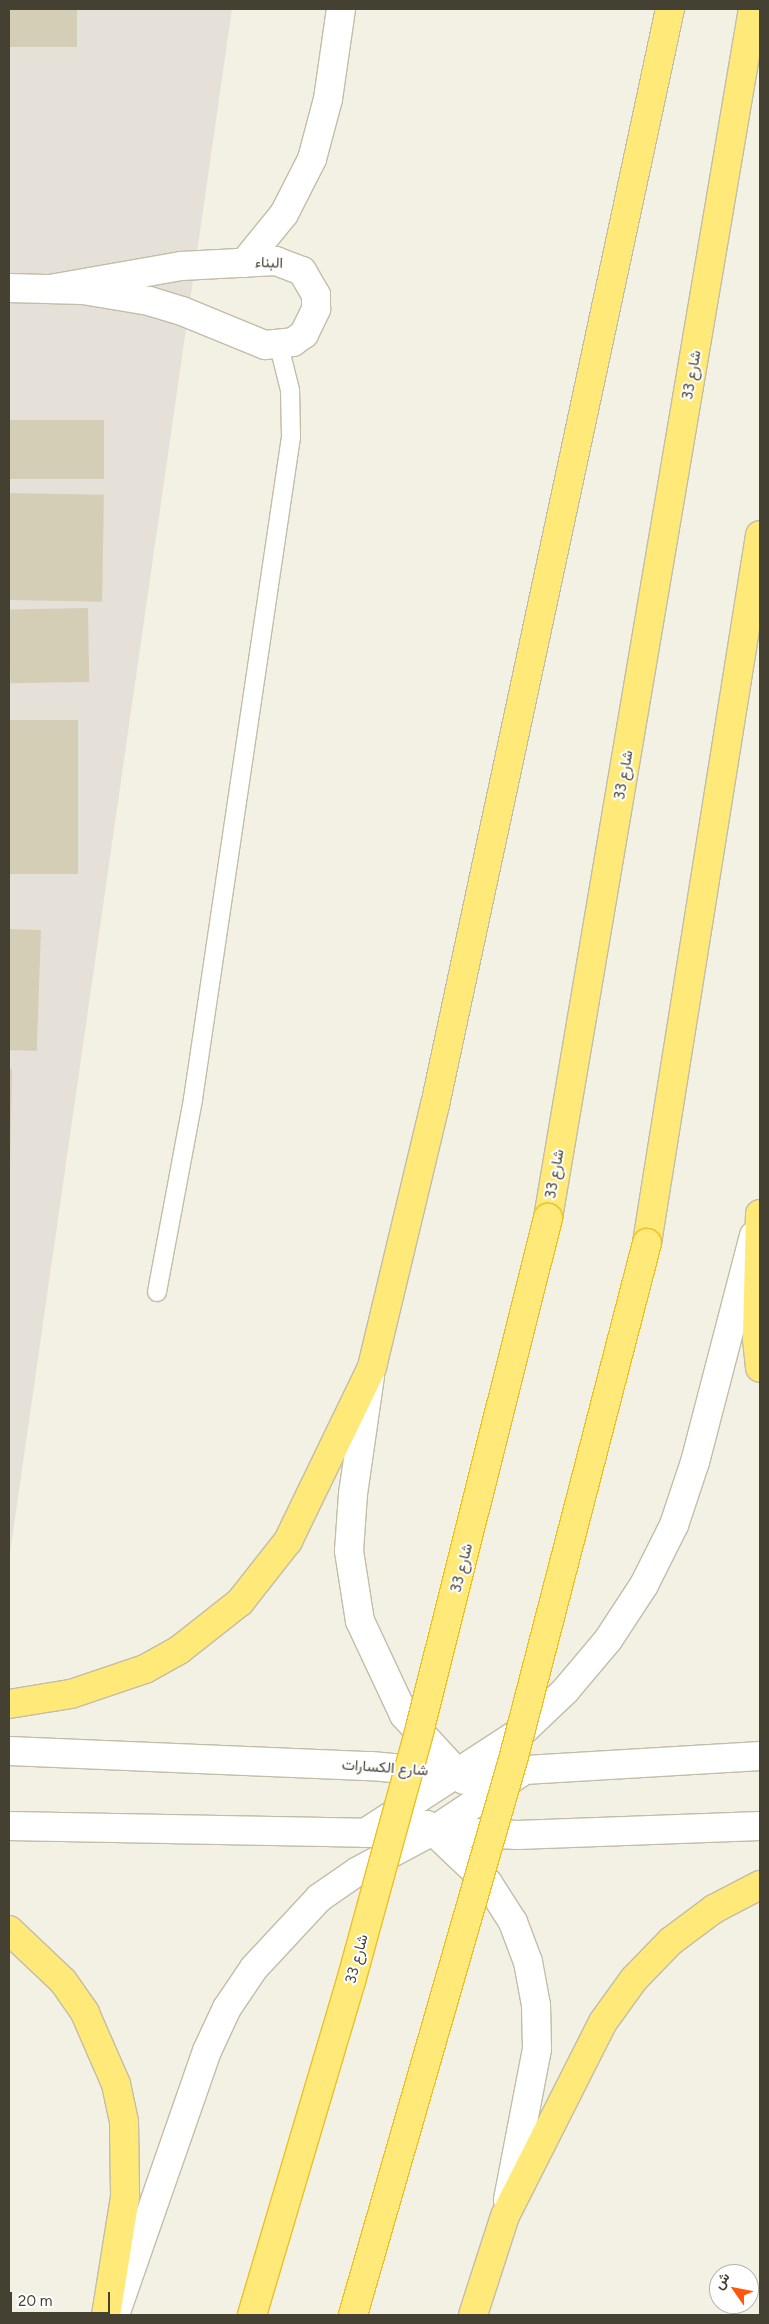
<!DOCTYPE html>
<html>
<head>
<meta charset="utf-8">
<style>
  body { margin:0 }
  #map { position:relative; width:769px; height:2324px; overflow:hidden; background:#f3f1e3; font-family:Figtree,Vazirmatn,sans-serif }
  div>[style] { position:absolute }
  .industrial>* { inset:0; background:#e5e1d8 }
  .building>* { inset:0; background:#d5ceb7; transform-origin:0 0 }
  .roads { filter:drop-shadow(1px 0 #c2bda7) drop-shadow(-1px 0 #c2bda7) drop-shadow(0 1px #c2bda7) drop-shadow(0 -1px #c2bda7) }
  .service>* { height:18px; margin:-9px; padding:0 9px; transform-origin:9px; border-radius:9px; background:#fff }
  .minor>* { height:28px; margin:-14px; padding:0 14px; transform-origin:14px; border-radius:14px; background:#fff }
  .tertiary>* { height:28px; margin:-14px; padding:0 14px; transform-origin:14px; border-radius:14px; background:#fff }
  .trunk>* { height:28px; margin:-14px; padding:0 14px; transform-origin:14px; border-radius:14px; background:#ffe979 }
  .bridges { filter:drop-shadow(1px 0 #ecc024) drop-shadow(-1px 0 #ecc024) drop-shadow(0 1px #ecc024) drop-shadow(0 -1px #ecc024) }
  .trunk-bridge>* { height:28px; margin:-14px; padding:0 14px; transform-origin:14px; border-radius:14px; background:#ffe979 }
  span { translate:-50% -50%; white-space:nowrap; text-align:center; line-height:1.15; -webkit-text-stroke:4px #fff; paint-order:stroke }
  .street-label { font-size:15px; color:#454132 }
  .frame { position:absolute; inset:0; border:10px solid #454132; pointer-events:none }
  .north { position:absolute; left:709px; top:2264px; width:50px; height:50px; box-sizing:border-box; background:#fff; border:1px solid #b5b3ad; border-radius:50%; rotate:303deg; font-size:14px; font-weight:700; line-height:20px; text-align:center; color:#454132 }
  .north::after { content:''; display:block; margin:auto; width:18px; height:22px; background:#ff560e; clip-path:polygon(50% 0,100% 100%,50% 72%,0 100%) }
  .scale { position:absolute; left:10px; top:2292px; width:100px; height:22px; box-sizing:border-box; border:2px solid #454132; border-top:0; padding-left:6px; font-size:15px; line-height:18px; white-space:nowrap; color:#454132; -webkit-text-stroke:4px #fff; paint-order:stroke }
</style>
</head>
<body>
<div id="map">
  <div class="industrial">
    <div style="clip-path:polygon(9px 9px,232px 9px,9px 1560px)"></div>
  </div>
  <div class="building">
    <div style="left:9px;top:9px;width:68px;height:38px"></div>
    <div style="left:9px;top:420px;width:95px;height:59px"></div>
    <div style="left:9px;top:493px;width:95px;height:107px;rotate:1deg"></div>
    <div style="left:88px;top:608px;width:74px;height:79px;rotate:89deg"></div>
    <div style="left:9px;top:720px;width:69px;height:154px"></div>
    <div style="left:9px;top:929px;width:32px;height:121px;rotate:2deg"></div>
    <div style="clip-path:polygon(9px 1069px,12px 1069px,9px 1214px)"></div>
  </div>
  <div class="roads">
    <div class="service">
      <div style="left:157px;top:1292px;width:196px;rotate:-79.4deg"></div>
      <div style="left:193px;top:1099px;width:669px;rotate:-81.58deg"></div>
      <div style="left:291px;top:437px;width:47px;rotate:-91.2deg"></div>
      <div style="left:290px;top:390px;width:45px;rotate:-104deg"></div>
    </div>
    <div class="minor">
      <div style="left:244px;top:263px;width:63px;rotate:-50.8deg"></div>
      <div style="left:284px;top:214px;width:62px;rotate:-63deg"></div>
      <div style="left:312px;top:159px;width:62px;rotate:-75.1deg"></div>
      <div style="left:328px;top:99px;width:91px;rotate:-81.8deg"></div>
      <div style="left:9px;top:288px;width:74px;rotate:1.5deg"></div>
      <div style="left:83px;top:290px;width:67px;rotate:9.5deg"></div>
      <div style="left:149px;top:301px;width:34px;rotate:17deg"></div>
      <div style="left:182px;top:311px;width:90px;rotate:22.3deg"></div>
      <div style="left:265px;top:345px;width:28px;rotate:-6deg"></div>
      <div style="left:293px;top:342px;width:14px;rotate:-36deg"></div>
      <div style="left:304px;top:334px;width:28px;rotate:-64deg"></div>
      <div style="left:316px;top:309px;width:14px;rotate:-90deg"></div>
      <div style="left:316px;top:295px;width:28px;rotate:-120deg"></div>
      <div style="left:302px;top:271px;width:28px;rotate:-159deg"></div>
      <div style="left:276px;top:261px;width:95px;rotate:177deg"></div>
      <div style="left:181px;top:266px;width:133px;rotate:170deg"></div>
    </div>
    <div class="tertiary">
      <div style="left:370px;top:1376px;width:119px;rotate:98.2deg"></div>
      <div style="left:353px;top:1494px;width:57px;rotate:94deg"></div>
      <div style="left:349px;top:1551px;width:71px;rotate:81.1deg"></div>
      <div style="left:360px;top:1621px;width:104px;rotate:64.9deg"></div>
      <div style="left:404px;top:1715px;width:88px;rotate:47.3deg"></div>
      <div style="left:9px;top:1751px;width:362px;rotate:2.4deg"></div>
      <div style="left:371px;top:1766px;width:87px;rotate:5.3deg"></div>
      <div style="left:458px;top:1774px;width:303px;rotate:-3.4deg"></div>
      <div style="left:427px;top:1825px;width:84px;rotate:43.6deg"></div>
      <div style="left:488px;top:1883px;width:46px;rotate:57.3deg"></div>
      <div style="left:513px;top:1922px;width:43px;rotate:69.4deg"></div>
      <div style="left:528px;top:1962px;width:44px;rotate:79.5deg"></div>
      <div style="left:536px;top:2005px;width:44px;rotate:88.7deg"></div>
      <div style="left:537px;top:2049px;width:154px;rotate:100.9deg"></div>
      <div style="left:9px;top:1826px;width:356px;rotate:1.1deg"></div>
      <div style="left:365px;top:1833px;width:68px;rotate:-1.7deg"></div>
      <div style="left:433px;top:1831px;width:84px;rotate:2.7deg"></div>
      <div style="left:517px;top:1835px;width:243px;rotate:-2.1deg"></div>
      <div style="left:365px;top:1833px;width:192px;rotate:-33.1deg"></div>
      <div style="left:526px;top:1728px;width:54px;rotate:-43.5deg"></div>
      <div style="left:565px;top:1691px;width:67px;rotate:-49.9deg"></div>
      <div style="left:608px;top:1640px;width:66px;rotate:-56.8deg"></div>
      <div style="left:644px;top:1585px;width:67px;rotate:-63.4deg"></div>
      <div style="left:674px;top:1525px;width:66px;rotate:-71.6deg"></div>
      <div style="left:695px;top:1462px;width:234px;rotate:-75.4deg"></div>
      <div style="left:115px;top:2315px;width:280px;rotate:-70.8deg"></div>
      <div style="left:207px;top:2051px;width:47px;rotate:-65.1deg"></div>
      <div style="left:227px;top:2008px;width:48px;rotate:-56deg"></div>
      <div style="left:254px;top:1968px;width:96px;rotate:-47.1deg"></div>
      <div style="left:319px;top:1898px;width:47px;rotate:-34.7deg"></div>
      <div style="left:358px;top:1871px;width:85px;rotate:-28.1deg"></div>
      <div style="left:433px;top:1831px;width:105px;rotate:-33.7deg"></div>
    </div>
    <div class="trunk">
      <div style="left:760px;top:1214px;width:125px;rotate:91.4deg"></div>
      <div style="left:757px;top:1339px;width:29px;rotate:84deg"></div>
      <div style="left:548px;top:1218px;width:1226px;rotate:-80.38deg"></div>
      <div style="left:647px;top:1243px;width:717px;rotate:-80.93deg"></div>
      <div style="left:9px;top:1704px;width:63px;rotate:-9.2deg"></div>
      <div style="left:71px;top:1694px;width:78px;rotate:-18.7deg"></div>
      <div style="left:145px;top:1669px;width:39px;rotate:-29deg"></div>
      <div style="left:179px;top:1650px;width:78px;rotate:-38.2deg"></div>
      <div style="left:240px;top:1602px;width:78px;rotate:-51.8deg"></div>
      <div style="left:288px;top:1541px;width:193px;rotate:-64.2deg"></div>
      <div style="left:372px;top:1367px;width:269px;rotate:-76.5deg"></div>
      <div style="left:435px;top:1105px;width:1121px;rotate:-77.9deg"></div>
      <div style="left:9px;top:1930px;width:74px;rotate:43.4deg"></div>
      <div style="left:63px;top:1981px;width:39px;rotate:55deg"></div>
      <div style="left:85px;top:2013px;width:77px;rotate:66.4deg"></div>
      <div style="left:116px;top:2084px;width:38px;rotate:78deg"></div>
      <div style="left:124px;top:2121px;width:76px;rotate:89.2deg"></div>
      <div style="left:125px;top:2197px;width:120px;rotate:99.1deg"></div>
      <div style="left:473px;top:2315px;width:104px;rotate:-72.1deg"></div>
      <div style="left:505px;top:2216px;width:217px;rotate:-63.2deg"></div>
      <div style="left:603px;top:2022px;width:53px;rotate:-54.2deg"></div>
      <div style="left:634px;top:1979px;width:53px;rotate:-45.8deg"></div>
      <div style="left:671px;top:1941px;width:54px;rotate:-36.7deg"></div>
      <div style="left:714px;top:1909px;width:52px;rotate:-27.6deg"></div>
    </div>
  </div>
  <div class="bridges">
    <div class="trunk-bridge">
      <div style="left:252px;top:2315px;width:348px;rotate:-73.5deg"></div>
      <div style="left:351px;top:1981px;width:262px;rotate:-74.7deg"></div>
      <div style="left:420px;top:1728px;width:526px;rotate:-75.91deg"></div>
      <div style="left:353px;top:2315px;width:582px;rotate:-73.93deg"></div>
      <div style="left:514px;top:1756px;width:530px;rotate:-75.47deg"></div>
    </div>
  </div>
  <div class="street-label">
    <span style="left:269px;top:263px;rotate:2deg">البناء</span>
    <span style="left:692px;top:375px;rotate:-80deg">شارع 33</span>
    <span style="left:624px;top:775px;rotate:-80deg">شارع 33</span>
    <span style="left:555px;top:1174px;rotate:-80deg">شارع 33</span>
    <span style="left:462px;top:1568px;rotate:-76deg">شارع 33</span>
    <span style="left:385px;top:1768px;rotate:4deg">شارع الكسارات</span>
    <span style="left:357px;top:1959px;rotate:-75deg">شارع 33</span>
  </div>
  <div class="frame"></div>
  <div class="north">ش</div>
  <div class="scale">20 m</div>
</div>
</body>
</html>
